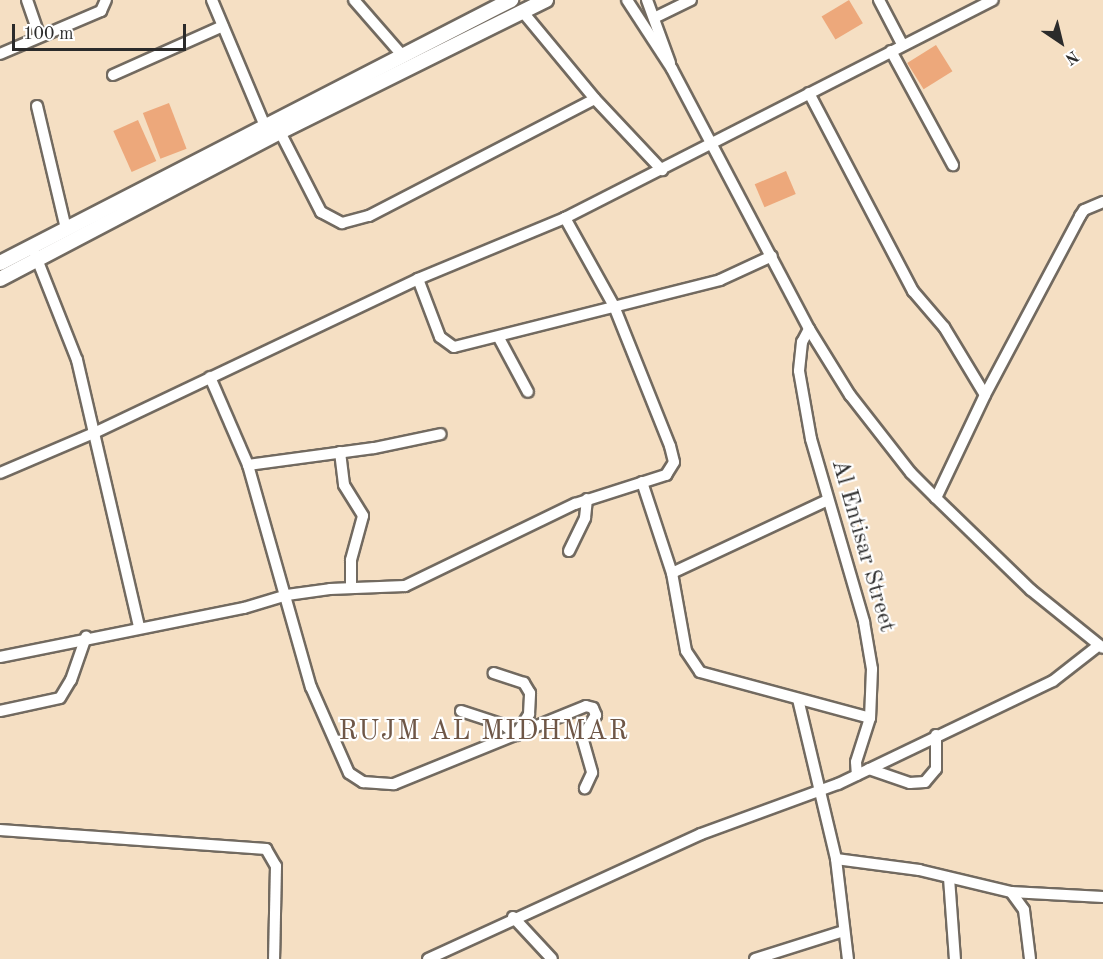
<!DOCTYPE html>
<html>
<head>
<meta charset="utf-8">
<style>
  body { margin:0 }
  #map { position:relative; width:1103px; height:959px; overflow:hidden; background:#f5dfc3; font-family:"Old Standard TT",serif }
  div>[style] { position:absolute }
  .building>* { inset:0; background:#eda87b; transform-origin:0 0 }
  .roads { filter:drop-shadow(2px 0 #726a60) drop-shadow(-2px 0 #726a60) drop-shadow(0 2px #726a60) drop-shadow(0 -2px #726a60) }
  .minor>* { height:10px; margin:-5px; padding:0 5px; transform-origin:5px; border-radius:5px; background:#fff }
  .tertiary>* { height:14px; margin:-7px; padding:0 7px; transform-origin:7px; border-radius:7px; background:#fff }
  span { translate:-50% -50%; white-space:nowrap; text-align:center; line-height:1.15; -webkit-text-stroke:4.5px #fff; paint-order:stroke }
  .street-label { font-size:24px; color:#2b2b2b }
  .quarter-label { font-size:27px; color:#6f5747; letter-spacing:1.5px }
  .north { position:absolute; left:1031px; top:12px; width:60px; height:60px; -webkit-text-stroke:4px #fff; paint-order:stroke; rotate:145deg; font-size:16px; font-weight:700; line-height:24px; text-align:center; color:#2b2b2b }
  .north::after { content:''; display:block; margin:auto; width:21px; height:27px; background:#2b2b2b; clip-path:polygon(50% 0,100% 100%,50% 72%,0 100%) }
  .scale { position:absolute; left:12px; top:24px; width:174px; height:27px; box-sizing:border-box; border:3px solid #2b2b2b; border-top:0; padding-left:8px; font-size:18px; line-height:21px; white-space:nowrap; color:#2b2b2b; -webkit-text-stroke:4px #fff; paint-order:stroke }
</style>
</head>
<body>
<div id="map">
  <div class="building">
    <div style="left:849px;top:0;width:27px;height:32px;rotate:59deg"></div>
    <div style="left:936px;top:45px;width:31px;height:34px;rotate:58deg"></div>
    <div style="left:169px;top:103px;width:49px;height:28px;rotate:69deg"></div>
    <div style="left:138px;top:120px;width:45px;height:27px;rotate:66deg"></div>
    <div style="left:786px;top:171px;width:25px;height:34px;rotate:67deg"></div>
  </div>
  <div class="roads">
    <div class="minor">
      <div style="left:27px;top:0;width:37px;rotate:71deg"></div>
      <div style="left:212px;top:0;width:137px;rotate:67.2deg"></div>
      <div style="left:354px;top:0;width:73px;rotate:48.9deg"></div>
      <div style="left:627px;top:0;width:82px;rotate:56.9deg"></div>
      <div style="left:672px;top:69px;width:294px;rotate:62.2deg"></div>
      <div style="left:809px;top:329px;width:78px;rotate:58.2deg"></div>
      <div style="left:850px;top:395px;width:99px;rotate:52deg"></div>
      <div style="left:911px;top:473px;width:35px;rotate:45deg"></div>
      <div style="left:936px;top:498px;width:132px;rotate:44.1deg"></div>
      <div style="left:1031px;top:590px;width:92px;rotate:38.9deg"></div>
      <div style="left:647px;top:0;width:67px;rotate:69.9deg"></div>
      <div style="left:879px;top:0;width:50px;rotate:62.4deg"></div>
      <div style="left:522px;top:11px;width:114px;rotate:50.3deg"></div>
      <div style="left:595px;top:99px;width:98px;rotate:46.7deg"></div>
      <div style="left:654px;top:18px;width:41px;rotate:-25.9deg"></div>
      <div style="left:891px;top:51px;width:130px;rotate:61.5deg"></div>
      <div style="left:0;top:54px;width:110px;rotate:-23.1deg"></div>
      <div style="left:101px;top:11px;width:12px;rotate:-66deg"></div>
      <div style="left:113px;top:75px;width:120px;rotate:-24deg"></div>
      <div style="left:809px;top:93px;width:224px;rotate:62.3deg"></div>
      <div style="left:913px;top:291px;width:48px;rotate:49.3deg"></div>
      <div style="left:944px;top:327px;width:79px;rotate:58.9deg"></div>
      <div style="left:985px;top:395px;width:114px;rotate:115.4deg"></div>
      <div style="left:37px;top:106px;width:126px;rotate:76.7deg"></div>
      <div style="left:280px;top:132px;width:90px;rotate:62.9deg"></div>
      <div style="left:321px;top:212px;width:24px;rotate:28deg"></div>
      <div style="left:342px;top:223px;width:28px;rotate:-15deg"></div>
      <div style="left:369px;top:216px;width:254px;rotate:-27.4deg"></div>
      <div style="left:35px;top:254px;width:114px;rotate:68.4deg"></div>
      <div style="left:77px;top:360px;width:273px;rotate:76.9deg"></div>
      <div style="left:418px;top:279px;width:62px;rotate:69.2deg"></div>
      <div style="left:440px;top:337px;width:17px;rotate:36deg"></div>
      <div style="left:454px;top:347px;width:274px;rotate:-14.1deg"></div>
      <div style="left:720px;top:280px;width:57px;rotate:-24.8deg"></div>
      <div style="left:809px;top:329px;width:15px;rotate:118deg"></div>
      <div style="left:802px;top:342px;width:29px;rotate:96deg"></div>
      <div style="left:799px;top:371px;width:69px;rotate:80deg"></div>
      <div style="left:811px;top:439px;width:191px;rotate:73.8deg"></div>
      <div style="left:864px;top:622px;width:48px;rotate:80.3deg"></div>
      <div style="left:872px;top:669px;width:49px;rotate:92.3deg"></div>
      <div style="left:870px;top:718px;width:46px;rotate:107.7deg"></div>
      <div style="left:856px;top:762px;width:13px;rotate:86deg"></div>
      <div style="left:499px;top:338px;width:61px;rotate:61.8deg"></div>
      <div style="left:210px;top:377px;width:96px;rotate:66.6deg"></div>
      <div style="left:248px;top:465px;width:231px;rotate:74.2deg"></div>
      <div style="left:311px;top:687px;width:94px;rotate:66.2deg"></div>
      <div style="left:349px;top:773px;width:17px;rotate:33deg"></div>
      <div style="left:363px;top:782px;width:31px;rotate:4deg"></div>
      <div style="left:394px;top:784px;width:207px;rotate:-22.1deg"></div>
      <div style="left:586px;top:706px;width:7px;rotate:16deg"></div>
      <div style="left:593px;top:708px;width:8px;rotate:67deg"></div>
      <div style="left:596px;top:715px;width:26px;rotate:122deg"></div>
      <div style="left:582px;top:737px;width:37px;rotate:74deg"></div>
      <div style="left:592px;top:773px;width:17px;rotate:115deg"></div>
      <div style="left:985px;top:395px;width:203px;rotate:-62deg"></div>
      <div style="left:1080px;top:216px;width:7px;rotate:-56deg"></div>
      <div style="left:1084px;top:210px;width:21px;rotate:-23deg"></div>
      <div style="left:340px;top:452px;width:33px;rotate:83deg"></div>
      <div style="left:344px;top:485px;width:36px;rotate:58deg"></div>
      <div style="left:363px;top:516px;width:46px;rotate:105.3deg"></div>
      <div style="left:351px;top:560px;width:27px;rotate:90deg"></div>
      <div style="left:248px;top:465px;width:127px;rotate:-7.7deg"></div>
      <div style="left:374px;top:448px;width:68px;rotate:-11.8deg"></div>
      <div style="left:0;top:473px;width:104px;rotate:-23.1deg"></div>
      <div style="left:96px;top:432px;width:357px;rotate:-25.4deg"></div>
      <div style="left:418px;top:279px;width:159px;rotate:-22.5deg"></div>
      <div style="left:565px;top:218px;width:480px;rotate:-27deg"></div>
      <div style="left:642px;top:482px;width:96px;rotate:71.8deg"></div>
      <div style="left:672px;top:573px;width:79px;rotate:79.8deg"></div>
      <div style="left:686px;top:651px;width:25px;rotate:56deg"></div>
      <div style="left:700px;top:672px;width:176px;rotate:15.1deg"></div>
      <div style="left:569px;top:551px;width:37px;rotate:-64deg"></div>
      <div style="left:585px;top:518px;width:19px;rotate:-84deg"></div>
      <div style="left:672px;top:573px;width:170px;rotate:-25.1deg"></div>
      <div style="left:0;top:657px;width:249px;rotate:-11.4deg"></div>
      <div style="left:244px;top:608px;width:45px;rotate:-16.8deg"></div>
      <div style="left:287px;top:595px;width:43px;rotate:-7.9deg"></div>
      <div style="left:330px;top:589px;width:75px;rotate:-2.3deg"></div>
      <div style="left:405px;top:586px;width:189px;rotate:-25.8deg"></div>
      <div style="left:575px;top:504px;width:96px;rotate:-17.7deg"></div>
      <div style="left:666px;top:475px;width:15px;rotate:-58deg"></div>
      <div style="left:674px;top:462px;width:16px;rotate:-104deg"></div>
      <div style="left:670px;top:446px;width:151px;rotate:-111.8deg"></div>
      <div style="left:614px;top:306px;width:101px;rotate:-119.1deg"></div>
      <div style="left:798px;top:699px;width:164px;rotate:76.6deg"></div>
      <div style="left:836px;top:859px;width:101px;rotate:83.2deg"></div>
      <div style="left:0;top:711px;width:61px;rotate:-12.2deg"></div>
      <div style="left:60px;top:698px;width:21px;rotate:-59deg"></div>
      <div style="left:71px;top:680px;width:46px;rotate:-70.8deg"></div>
      <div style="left:461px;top:711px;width:45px;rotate:18deg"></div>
      <div style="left:504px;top:725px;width:16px;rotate:40deg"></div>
      <div style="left:516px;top:735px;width:25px;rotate:-58deg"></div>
      <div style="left:529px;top:714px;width:21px;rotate:-87deg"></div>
      <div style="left:530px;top:693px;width:12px;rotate:-121deg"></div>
      <div style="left:524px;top:683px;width:32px;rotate:-162deg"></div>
      <div style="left:869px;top:769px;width:43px;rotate:18.9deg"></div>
      <div style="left:910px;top:783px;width:15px;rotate:-4deg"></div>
      <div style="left:925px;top:782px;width:17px;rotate:-50deg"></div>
      <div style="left:936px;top:769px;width:34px;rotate:-90deg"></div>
      <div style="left:0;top:830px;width:267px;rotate:4.1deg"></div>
      <div style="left:266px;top:849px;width:20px;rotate:60deg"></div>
      <div style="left:276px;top:866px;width:93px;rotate:91.2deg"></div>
      <div style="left:836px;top:859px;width:84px;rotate:7.5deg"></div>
      <div style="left:919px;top:870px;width:95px;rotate:13.4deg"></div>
      <div style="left:1011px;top:892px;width:92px;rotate:3.1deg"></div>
      <div style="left:949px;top:878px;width:81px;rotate:85.8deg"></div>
      <div style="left:1011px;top:892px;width:22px;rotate:54deg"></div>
      <div style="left:1024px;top:910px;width:49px;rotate:83deg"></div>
      <div style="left:513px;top:917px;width:57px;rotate:47.1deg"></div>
      <div style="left:428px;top:959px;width:300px;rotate:-24.6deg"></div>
      <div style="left:701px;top:834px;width:146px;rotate:-20.1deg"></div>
      <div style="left:838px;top:784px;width:238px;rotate:-25.6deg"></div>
      <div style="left:1053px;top:681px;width:58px;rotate:-38deg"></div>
      <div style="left:755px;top:959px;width:93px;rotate:-17.5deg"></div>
    </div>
    <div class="tertiary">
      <div style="left:0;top:263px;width:575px;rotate:-27.23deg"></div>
      <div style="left:0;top:279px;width:316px;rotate:-27.7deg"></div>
      <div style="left:280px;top:132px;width:297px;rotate:-26.4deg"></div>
    </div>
  </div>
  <div class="street-label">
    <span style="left:862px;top:546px;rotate:74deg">Al Entisar Street</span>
  </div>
  <div class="quarter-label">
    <span style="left:484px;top:732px">RUJM AL MIDHMAR</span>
  </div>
  <div class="north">N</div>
  <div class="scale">100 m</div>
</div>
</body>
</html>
